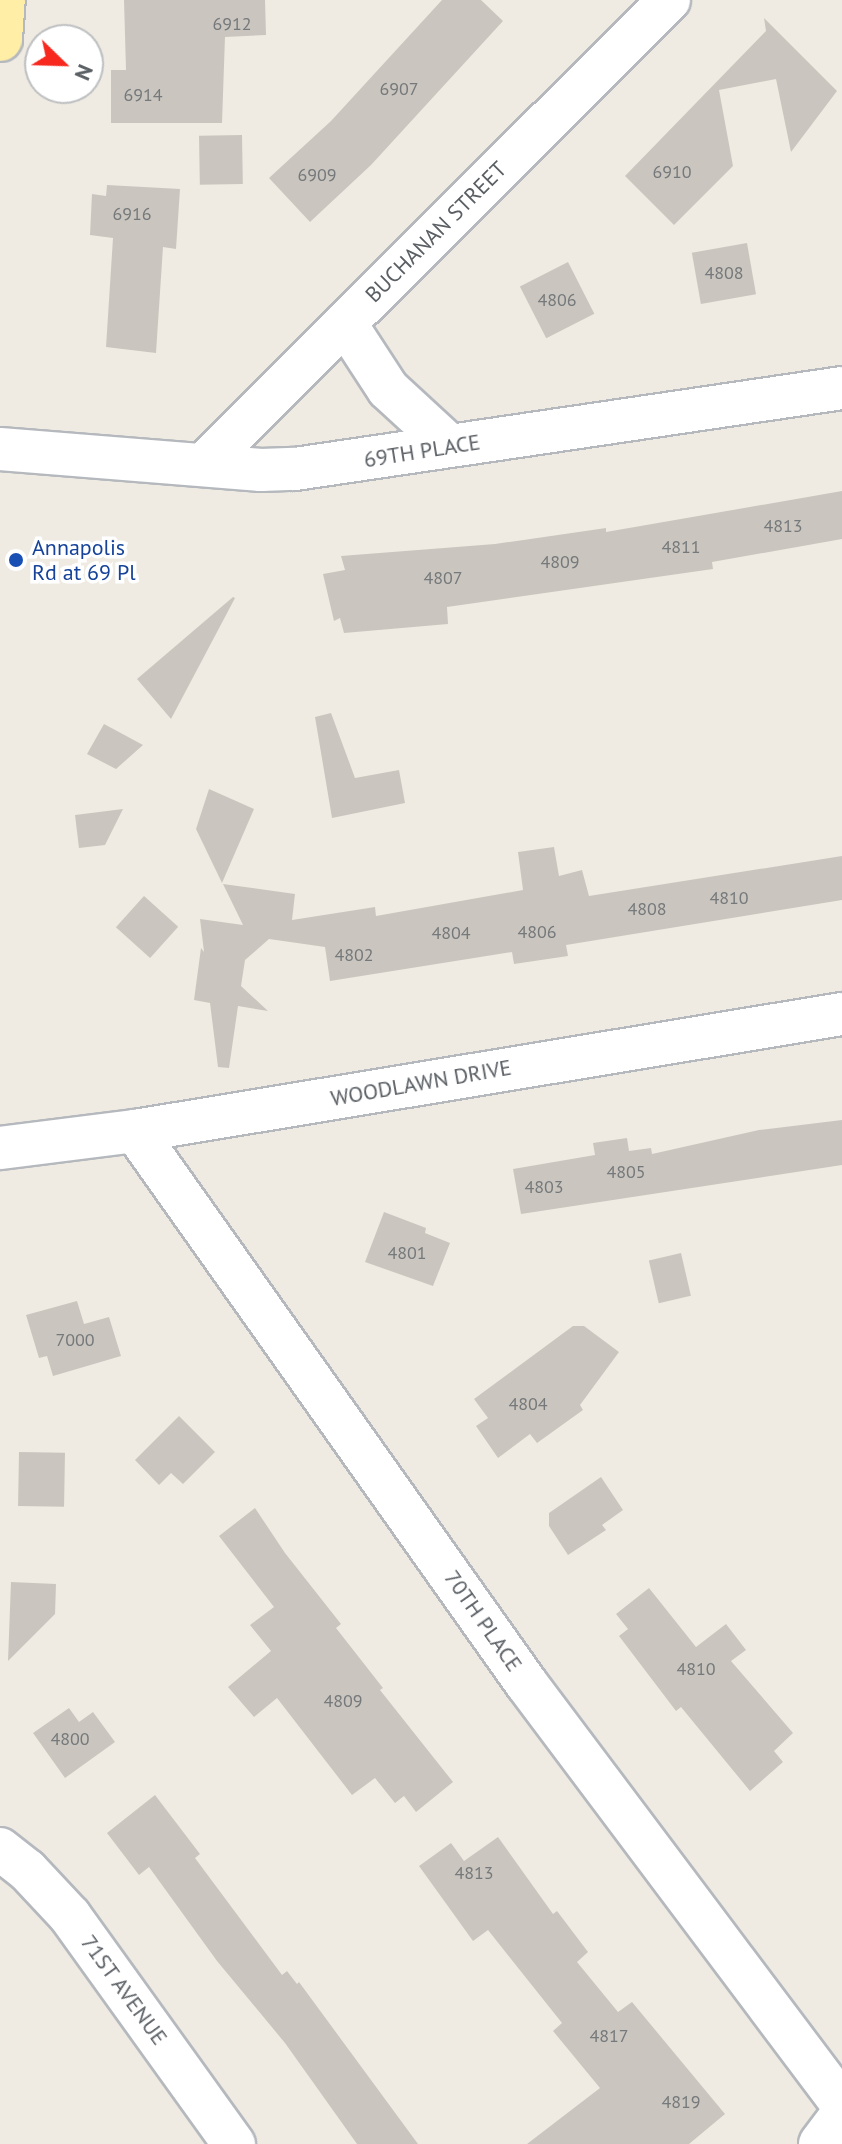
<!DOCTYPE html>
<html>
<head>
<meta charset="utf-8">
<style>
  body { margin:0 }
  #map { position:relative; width:842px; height:2144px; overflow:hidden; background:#efebe2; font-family:"PT Sans",sans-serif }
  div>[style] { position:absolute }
  .building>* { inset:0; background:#cac6bf; transform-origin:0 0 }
  .roads { filter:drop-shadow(2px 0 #b5b9be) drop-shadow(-2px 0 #b5b9be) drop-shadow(0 2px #b5b9be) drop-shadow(0 -2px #b5b9be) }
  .street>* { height:42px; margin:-21px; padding:0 21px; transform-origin:21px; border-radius:21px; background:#fff }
  .secondary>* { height:44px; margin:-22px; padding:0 22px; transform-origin:22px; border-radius:22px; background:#fff }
  .primary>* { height:44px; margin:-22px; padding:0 22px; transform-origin:22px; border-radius:22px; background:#ffeea6 }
  .dots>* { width:22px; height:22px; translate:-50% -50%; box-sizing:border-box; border:4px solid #fff; border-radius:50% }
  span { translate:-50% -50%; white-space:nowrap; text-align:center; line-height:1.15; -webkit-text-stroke:7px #fff; paint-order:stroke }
  .number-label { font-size:18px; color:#76797b }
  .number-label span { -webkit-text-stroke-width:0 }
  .street-label { font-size:22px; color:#5a5f64 }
  .transit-label { font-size:22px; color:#164399 }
  .left { translate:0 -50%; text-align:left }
  .north { position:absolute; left:24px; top:24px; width:80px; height:80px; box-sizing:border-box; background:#fff; border:2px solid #bdbfc1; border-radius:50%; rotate:113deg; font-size:22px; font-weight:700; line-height:32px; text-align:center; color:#5a5f64 }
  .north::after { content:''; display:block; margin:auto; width:28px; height:36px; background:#f7291f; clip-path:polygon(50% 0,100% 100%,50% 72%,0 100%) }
</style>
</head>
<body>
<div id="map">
  <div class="building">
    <div style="clip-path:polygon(124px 0,265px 0,266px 35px,225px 37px,222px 123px,111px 123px,111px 70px,126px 70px)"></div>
    <div style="clip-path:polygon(442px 0,481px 0,503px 21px,371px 165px,310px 222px,269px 178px,331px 121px)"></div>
    <div style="clip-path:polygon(764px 18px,837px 91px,791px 152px,776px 79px,719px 90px,733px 166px,674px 225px,625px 176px,766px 31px)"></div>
    <div style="left:242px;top:135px;width:49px;height:43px;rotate:89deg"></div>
    <div style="clip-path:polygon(107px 185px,180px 189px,176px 249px,163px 247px,156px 353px,106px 347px,113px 238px,90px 235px,92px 194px,106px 196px)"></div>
    <div style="left:747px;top:243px;width:52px;height:56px;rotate:80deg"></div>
    <div style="left:568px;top:262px;width:58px;height:54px;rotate:63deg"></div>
    <div style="clip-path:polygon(842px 491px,842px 539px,712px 562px,713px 569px,447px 607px,448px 624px,344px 633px,340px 618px,334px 621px,323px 574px,345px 570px,341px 556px,495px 544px,606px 528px,606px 532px)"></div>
    <div style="clip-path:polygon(233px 597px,235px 598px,171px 719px,137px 679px)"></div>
    <div style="clip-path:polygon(331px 713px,355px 778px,399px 770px,405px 803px,332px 818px,315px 717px)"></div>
    <div style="clip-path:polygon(104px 724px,143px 745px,116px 769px,87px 754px)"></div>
    <div style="clip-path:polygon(209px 789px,254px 809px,222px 883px,196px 829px)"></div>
    <div style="clip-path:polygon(123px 809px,105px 845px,79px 848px,75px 815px)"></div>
    <div style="clip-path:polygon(554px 847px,559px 876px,582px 870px,589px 896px,842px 856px,842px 900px,566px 945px,568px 956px,514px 964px,512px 952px,330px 981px,325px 947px,269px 939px,245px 960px,241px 986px,268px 1011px,238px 1006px,229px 1068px,218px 1067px,210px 1003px,194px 1000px,201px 948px,204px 952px,200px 919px,243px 925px,223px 884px,295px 894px,292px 920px,375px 907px,376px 916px,523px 890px,518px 852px)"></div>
    <div style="left:144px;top:896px;width:46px;height:42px;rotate:42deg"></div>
    <div style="clip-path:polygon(842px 1120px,842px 1165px,521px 1214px,513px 1169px,595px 1155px,593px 1143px,627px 1138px,629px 1151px,651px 1148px,652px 1154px,759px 1130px)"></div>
    <div style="clip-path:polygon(384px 1212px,426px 1228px,425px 1233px,450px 1243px,433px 1286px,365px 1262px)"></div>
    <div style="left:681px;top:1253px;width:44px;height:33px;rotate:77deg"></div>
    <div style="clip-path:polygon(77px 1301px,84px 1324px,109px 1317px,121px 1356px,53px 1376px,47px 1356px,39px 1358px,26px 1315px)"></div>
    <div style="clip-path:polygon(573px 1326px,584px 1326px,619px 1352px,580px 1405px,583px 1410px,537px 1443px,530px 1434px,498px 1458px,476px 1426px,488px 1418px,474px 1399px)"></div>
    <div style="clip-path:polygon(179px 1416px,215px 1452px,183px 1484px,171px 1473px,159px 1485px,135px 1460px)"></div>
    <div style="left:19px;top:1452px;width:46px;height:54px;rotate:1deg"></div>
    <div style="clip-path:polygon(601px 1477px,623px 1510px,602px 1525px,606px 1530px,568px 1555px,549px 1526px,549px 1513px)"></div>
    <div style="clip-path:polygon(255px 1508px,285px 1553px,341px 1624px,336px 1628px,383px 1688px,380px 1690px,453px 1782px,416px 1812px,404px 1796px,395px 1803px,375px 1778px,352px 1795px,277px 1698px,254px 1717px,228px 1687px,271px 1651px,250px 1625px,274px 1607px,219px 1536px)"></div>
    <div style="clip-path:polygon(11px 1582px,56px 1584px,55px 1614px,8px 1661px)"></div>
    <div style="clip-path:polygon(649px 1588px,696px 1647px,726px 1624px,746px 1650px,731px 1661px,793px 1733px,774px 1751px,783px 1762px,750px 1791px,681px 1707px,676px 1711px,619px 1636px,628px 1629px,616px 1614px)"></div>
    <div style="clip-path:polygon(69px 1708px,79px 1722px,93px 1712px,115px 1742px,65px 1778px,33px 1733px)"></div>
    <div style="clip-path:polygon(155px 1795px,200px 1854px,195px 1858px,282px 1975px,287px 1971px,297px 1984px,299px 1982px,418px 2144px,357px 2144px,285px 2043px,217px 1961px,149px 1867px,139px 1875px,107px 1833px)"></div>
    <div style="clip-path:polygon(498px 1837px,553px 1914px,557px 1911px,588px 1952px,577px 1962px,618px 2012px,632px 2002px,725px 2114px,689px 2144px,527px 2144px,600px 2088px,553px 2031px,562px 2023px,488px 1930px,473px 1941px,419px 1866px,451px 1843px,464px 1861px)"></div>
  </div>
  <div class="roads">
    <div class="street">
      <div style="left:345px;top:323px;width:79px;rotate:56.9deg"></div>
      <div style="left:388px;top:389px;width:84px;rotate:42.6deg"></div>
      <div style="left:0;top:449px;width:262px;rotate:4.6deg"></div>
      <div style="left:261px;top:470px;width:34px;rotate:-2deg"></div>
      <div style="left:295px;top:469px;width:553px;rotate:-8.42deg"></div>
      <div style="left:204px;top:464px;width:657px;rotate:-44.94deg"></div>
      <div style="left:135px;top:1131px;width:676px;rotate:54.69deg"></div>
      <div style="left:526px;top:1683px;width:526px;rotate:53.11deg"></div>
      <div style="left:0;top:1148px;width:136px;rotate:-7.2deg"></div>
      <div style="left:135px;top:1131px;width:717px;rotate:-9.4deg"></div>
      <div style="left:0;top:1849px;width:34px;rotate:38deg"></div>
      <div style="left:27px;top:1870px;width:63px;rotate:46.9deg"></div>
      <div style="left:70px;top:1916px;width:281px;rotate:54.3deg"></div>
    </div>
    <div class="secondary">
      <div style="left:821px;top:2144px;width:35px;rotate:-53deg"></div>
    </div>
    <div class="primary">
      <div style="left:0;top:39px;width:39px;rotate:-86deg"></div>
    </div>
  </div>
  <div class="dots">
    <div style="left:16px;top:560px;background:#1a4fb4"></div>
  </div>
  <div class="number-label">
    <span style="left:232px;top:24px">6912</span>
    <span style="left:399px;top:89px">6907</span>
    <span style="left:143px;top:95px">6914</span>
    <span style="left:672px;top:172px">6910</span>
    <span style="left:317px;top:175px">6909</span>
    <span style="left:132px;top:214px">6916</span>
    <span style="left:724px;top:273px">4808</span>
    <span style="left:557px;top:300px">4806</span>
    <span style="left:783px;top:526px">4813</span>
    <span style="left:681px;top:547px">4811</span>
    <span style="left:560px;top:562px">4809</span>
    <span style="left:443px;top:578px">4807</span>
    <span style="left:729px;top:898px">4810</span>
    <span style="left:647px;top:909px">4808</span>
    <span style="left:537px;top:932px">4806</span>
    <span style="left:451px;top:933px">4804</span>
    <span style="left:354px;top:955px">4802</span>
    <span style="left:626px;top:1172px">4805</span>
    <span style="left:544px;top:1187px">4803</span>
    <span style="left:407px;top:1253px">4801</span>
    <span style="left:75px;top:1340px">7000</span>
    <span style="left:528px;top:1404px">4804</span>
    <span style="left:696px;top:1669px">4810</span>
    <span style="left:343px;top:1701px">4809</span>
    <span style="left:70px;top:1739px">4800</span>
    <span style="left:474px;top:1873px">4813</span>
    <span style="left:609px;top:2036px">4817</span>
    <span style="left:681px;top:2102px">4819</span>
  </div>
  <div class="street-label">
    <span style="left:436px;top:232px;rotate:-45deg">BUCHANAN STREET</span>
    <span style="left:422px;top:451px;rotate:-9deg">69TH PLACE</span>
    <span style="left:421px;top:1083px;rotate:-10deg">WOODLAWN DRIVE</span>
    <span style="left:483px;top:1621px;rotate:55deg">70TH PLACE</span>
    <span style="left:124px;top:1990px;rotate:54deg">71ST AVENUE</span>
  </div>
  <div class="transit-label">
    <span class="left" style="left:32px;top:560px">Annapolis<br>Rd at 69 Pl</span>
  </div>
  <div class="north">N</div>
</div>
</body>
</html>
